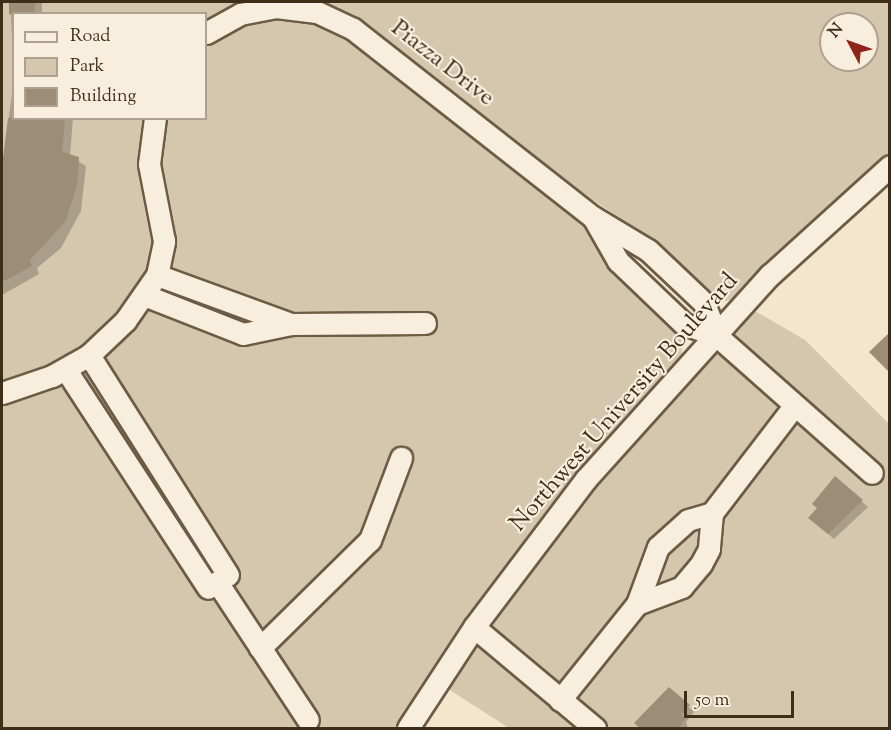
<!DOCTYPE html>
<html>
<head>
<meta charset="utf-8">
<style>
  body { margin:0 }
  #map { position:relative; width:891px; height:730px; overflow:hidden; background:#f4e5cd; font-family:"Sorts Mill Goudy",serif }
  div>[style] { position:absolute }
  .green>* { inset:0; background:#d5c6ae }
  .shadow>* { inset:0; background:#0003 }
  .building>* { inset:0; background:#9d8d76; transform-origin:0 0 }
  .roads { filter:drop-shadow(2px 0 #6c5c45) drop-shadow(-2px 0 #6c5c45) drop-shadow(0 2px #6c5c45) drop-shadow(0 -2px #6c5c45) }
  .minor>* { height:21px; margin:-10.5px; padding:0 10.5px; transform-origin:10.5px; border-radius:10.5px; background:#f8eede }
  span { translate:-50% -50%; white-space:nowrap; text-align:center; line-height:1.15; -webkit-text-stroke:4.5px #f8eede; paint-order:stroke }
  .street-label { font-size:24px; color:#3e2e18 }
  .frame { position:absolute; inset:0; border:3px solid #3e2e18; pointer-events:none }
  .legend { position:absolute; left:12px; top:12px; width:195px; height:108px; box-sizing:border-box; background:#f8eede; border:2px solid #aea18f; margin:0; padding:8px 10px; list-style:none; font-size:18px; color:#3e2e18 }
  .legend li { display:flex; align-items:center; gap:12px; height:30px }
  .legend b { width:30px; border:2px solid #aea18f }
  .north { position:absolute; left:819px; top:12px; width:60px; height:60px; box-sizing:border-box; background:#f8eede; border:2px solid #aea18f; border-radius:50%; rotate:311deg; font-size:16px; font-weight:700; line-height:24px; text-align:center; color:#3e2e18 }
  .north::after { content:''; display:block; margin:auto; width:21px; height:27px; background:#8f2418; clip-path:polygon(50% 0,100% 100%,50% 72%,0 100%) }
  .scale { position:absolute; left:684px; top:691px; width:110px; height:27px; box-sizing:border-box; border:3px solid #3e2e18; border-top:0; padding-left:8px; font-size:18px; line-height:21px; white-space:nowrap; color:#3e2e18; -webkit-text-stroke:4px #f8eede; paint-order:stroke }
</style>
</head>
<body>
<div id="map">
  <div class="green">
    <div style="clip-path:polygon(2px 2px,254px 2px,206px 21px,206px 14px,14px 14px,14px 118px,146px 119px,140px 169px,155px 236px,152px 265px,128px 304px,93px 340px,56px 364px,2px 384px)"></div>
    <div style="clip-path:polygon(evenodd,306px 2px,889px 2px,889px 155px,795px 236px,735px 299px,720px 302px,637px 230px,306px 2px,831px 24px,867px 24px,867px 60px,831px 60px,831px 24px)"></div>
    <div style="clip-path:polygon(291px 17px,340px 32px,583px 222px,604px 259px,681px 335px,682px 353px,467px 622px,397px 728px,2px 728px,2px 401px,85px 367px,173px 239px,158px 169px,164px 119px,206px 118px,206px 46px,241px 24px)"></div>
    <div style="clip-path:polygon(750px 308px,805px 340px,889px 424px,889px 728px,509px 728px,445px 687px,594px 483px)"></div>
  </div>
  <div class="shadow">
    <div style="clip-path:polygon(10px 2px,42px 2px,42px 14px,14px 14px,14px 75px)"></div>
    <div style="clip-path:polygon(14px 79px,14px 118px,73px 118px,70px 156px,86px 166px,81px 211px,61px 248px,37px 268px,39px 274px,2px 295px,2px 167px)"></div>
    <div style="clip-path:polygon(835px 478px,868px 507px,834px 539px,816px 524px)"></div>
    <div style="clip-path:polygon(688px 706px,694px 712px,686px 722px,688px 728px,642px 728px)"></div>
  </div>
  <div class="building">
    <div style="left:9px;top:2px;width:26px;height:12px"></div>
    <div style="clip-path:polygon(8px 118px,65px 118px,62px 152px,79px 157px,77px 186px,65px 222px,30px 260px,32px 266px,2px 282px,2px 167px)"></div>
    <div style="clip-path:polygon(890px 332px,890px 373px,869px 352px)"></div>
    <div style="clip-path:polygon(835px 476px,863px 500px,828px 534px,808px 518px,817px 508px,812px 504px)"></div>
    <div style="clip-path:polygon(669px 687px,690px 705px,681px 715px,685px 719px,678px 729px,641px 729px,634px 723px)"></div>
  </div>
  <div class="roads">
    <div class="minor">
      <div style="left:206px;top:33px;width:39px;rotate:-29deg"></div>
      <div style="left:240px;top:14px;width:37px;rotate:-11deg"></div>
      <div style="left:276px;top:7px;width:41px;rotate:7deg"></div>
      <div style="left:317px;top:12px;width:40px;rotate:25deg"></div>
      <div style="left:353px;top:29px;width:305px;rotate:38.1deg"></div>
      <div style="left:593px;top:217px;width:64px;rotate:31deg"></div>
      <div style="left:648px;top:250px;width:77px;rotate:43.4deg"></div>
      <div style="left:704px;top:303px;width:34px;rotate:69deg"></div>
      <div style="left:593px;top:217px;width:51px;rotate:60.4deg"></div>
      <div style="left:618px;top:261px;width:91px;rotate:43.7deg"></div>
      <div style="left:684px;top:324px;width:34px;rotate:19deg"></div>
      <div style="left:716px;top:335px;width:208px;rotate:41.5deg"></div>
      <div style="left:157px;top:275px;width:143px;rotate:20.1deg"></div>
      <div style="left:144px;top:295px;width:106px;rotate:21.5deg"></div>
      <div style="left:243px;top:334px;width:49px;rotate:-11.8deg"></div>
      <div style="left:291px;top:324px;width:134px;rotate:-0.4deg"></div>
      <div style="left:89px;top:355px;width:260px;rotate:57.7deg"></div>
      <div style="left:66px;top:370px;width:260px;rotate:56.9deg"></div>
      <div style="left:2px;top:393px;width:53px;rotate:-18.8deg"></div>
      <div style="left:52px;top:376px;width:43px;rotate:-29.6deg"></div>
      <div style="left:89px;top:355px;width:50px;rotate:-43.4deg"></div>
      <div style="left:125px;top:321px;width:56px;rotate:-55.2deg"></div>
      <div style="left:157px;top:275px;width:35px;rotate:-78deg"></div>
      <div style="left:164px;top:241px;width:78px;rotate:-101deg"></div>
      <div style="left:149px;top:164px;width:46px;rotate:-82.6deg"></div>
      <div style="left:712px;top:513px;width:135px;rotate:-52.5deg"></div>
      <div style="left:217px;top:582px;width:165px;rotate:56.6deg"></div>
      <div style="left:474px;top:627px;width:158px;rotate:39.9deg"></div>
      <div style="left:260px;top:648px;width:154px;rotate:-44.5deg"></div>
      <div style="left:370px;top:540px;width:88px;rotate:-69.3deg"></div>
      <div style="left:560px;top:700px;width:123px;rotate:-51.3deg"></div>
      <div style="left:637px;top:604px;width:61px;rotate:-69.8deg"></div>
      <div style="left:658px;top:547px;width:40px;rotate:-42deg"></div>
      <div style="left:688px;top:520px;width:25px;rotate:-16deg"></div>
      <div style="left:712px;top:513px;width:36px;rotate:95deg"></div>
      <div style="left:709px;top:549px;width:17px;rotate:118deg"></div>
      <div style="left:701px;top:564px;width:30px;rotate:130deg"></div>
      <div style="left:682px;top:587px;width:48px;rotate:159.3deg"></div>
      <div style="left:408px;top:728px;width:121px;rotate:-56.8deg"></div>
      <div style="left:474px;top:627px;width:186px;rotate:-52.9deg"></div>
      <div style="left:586px;top:479px;width:275px;rotate:-48deg"></div>
      <div style="left:770px;top:275px;width:162px;rotate:-42.2deg"></div>
    </div>
  </div>
  <div class="street-label">
    <span style="left:442px;top:64px;rotate:38deg">Piazza Drive</span>
    <span style="left:625px;top:403px;rotate:-49deg">Northwest University Boulevard</span>
  </div>
  <div class="frame"></div>
  <ul class="legend">
  <li><b style="height:8px;background:#f8eede"></b>Road</li>
  <li><b style="height:16px;background:#d5c6ae"></b>Park</li>
  <li><b style="height:16px;background:#9d8d76"></b>Building</li>
  </ul>
  <div class="north">N</div>
  <div class="scale">50 m</div>
</div>
</body>
</html>
